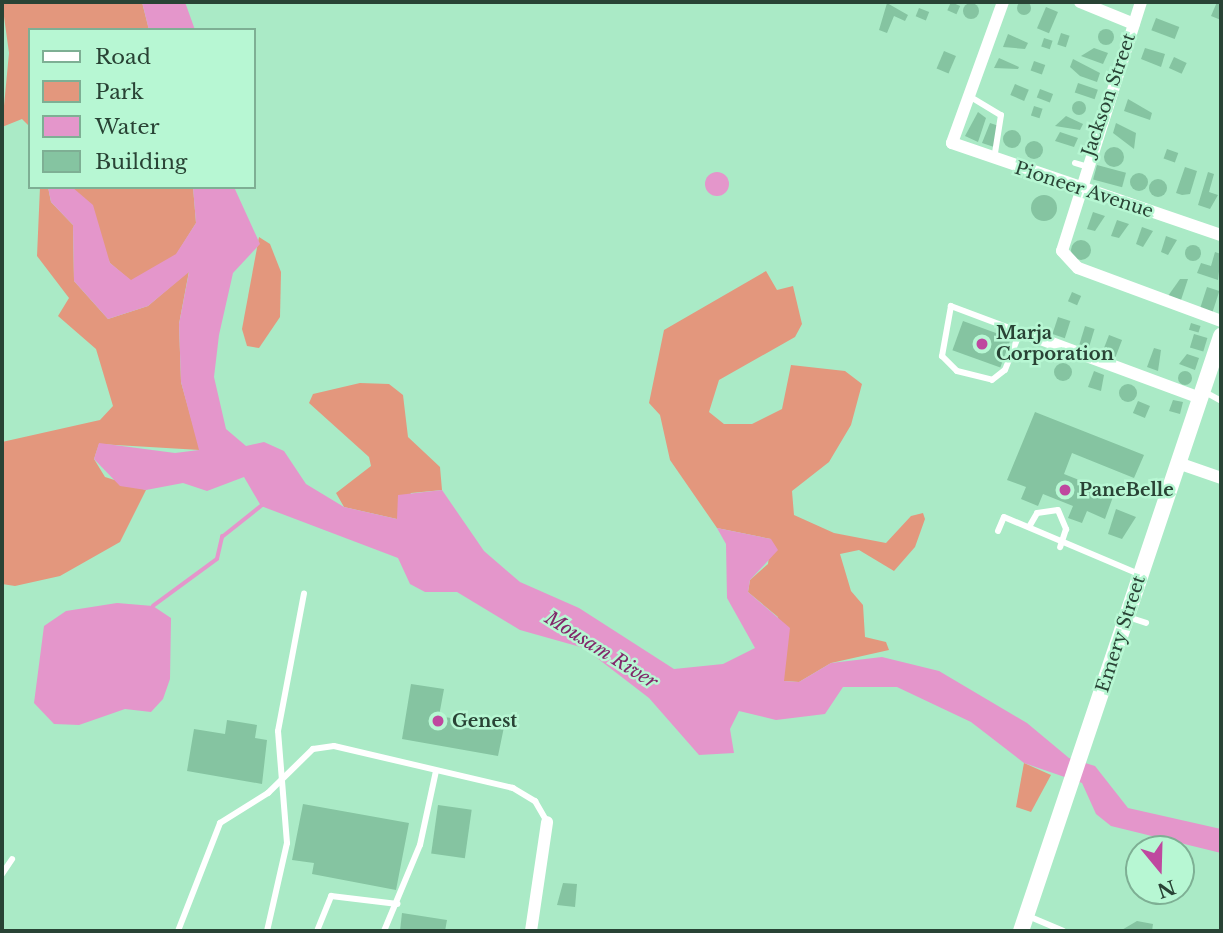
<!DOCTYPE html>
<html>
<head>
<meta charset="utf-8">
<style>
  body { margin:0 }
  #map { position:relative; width:1223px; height:933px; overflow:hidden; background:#aaeac6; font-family:"Libre Baskerville",serif }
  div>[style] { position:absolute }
  .green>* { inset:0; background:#e3977d }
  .water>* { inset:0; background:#e496cb }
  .round { border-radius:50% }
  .stream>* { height:3.5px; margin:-1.75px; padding:0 1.75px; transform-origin:1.75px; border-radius:1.75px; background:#e496cb }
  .building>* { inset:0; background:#85c4a1; transform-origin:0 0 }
  .lane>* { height:6px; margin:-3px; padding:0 3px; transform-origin:3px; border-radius:3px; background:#fff }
  .street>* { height:12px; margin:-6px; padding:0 6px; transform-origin:6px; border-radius:6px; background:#fff }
  .secondary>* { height:16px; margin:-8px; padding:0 8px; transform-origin:8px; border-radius:8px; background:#fff }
  .dots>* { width:19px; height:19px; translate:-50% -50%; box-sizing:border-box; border:4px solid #b7f7d3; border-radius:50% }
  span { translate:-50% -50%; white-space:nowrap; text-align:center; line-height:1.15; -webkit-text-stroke:5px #b7f7d3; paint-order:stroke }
  .street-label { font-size:18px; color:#294335 }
  .poi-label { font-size:18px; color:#294335; font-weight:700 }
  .left { translate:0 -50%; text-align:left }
  .water-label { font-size:19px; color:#81276a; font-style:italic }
  .frame { position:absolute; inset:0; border:4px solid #294335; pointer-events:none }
  .legend { position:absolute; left:28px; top:28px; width:228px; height:161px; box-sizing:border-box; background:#b7f7d3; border:2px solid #7eaf94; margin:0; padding:9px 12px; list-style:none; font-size:21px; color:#294335 }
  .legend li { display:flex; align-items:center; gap:14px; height:35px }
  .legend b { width:35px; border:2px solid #7eaf94 }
  .north { position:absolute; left:1125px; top:835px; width:70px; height:70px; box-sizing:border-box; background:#b7f7d3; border:2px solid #7eaf94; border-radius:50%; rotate:161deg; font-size:19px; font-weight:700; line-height:28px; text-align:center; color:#294335 }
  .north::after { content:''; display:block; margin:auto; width:24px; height:32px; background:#bf489f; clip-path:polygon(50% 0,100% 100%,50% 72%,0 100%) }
</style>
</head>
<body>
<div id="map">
  <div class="green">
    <div style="clip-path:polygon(2px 2px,142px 2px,149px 30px,30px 30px,30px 127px,22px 119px,2px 127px,9px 53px)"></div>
    <div style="clip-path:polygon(40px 187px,48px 187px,51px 202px,73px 225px,74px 281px,108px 319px,148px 306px,189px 271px,179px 324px,181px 382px,200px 450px,99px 444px,94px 459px,105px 477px,146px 490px,120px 542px,60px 576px,15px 586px,2px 584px,2px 442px,100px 420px,113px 406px,96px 349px,58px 316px,69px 298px,37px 256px)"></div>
    <div style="clip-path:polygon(72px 187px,193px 187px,196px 223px,176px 255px,131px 281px,110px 263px)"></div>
    <div style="clip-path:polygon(259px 237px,270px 244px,281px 272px,280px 317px,259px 348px,247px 346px,242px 329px)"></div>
    <div style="clip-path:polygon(766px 271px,777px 290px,793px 286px,802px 324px,795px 337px,719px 380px,709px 412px,724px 424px,752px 424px,782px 409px,791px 365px,845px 371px,862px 384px,851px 425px,829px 462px,792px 491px,794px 515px,834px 533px,886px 543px,911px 516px,923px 513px,925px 519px,915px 547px,894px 571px,859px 550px,840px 554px,851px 591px,863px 605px,865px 637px,886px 642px,889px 650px,831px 663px,799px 682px,784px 681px,778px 617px,748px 592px,750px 580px,768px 564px,771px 539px,717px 528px,670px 460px,660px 415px,649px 403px,664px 330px)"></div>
    <div style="clip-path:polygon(360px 383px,389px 384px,403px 395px,408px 437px,440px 467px,442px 490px,411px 493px,397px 519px,344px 507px,336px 493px,371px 466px,369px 457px,309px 403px,313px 394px)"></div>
    <div style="clip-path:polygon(1024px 763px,1051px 775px,1031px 812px,1016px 807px)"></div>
  </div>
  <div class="water">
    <div style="clip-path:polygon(142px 2px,185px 2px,195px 30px,149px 30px)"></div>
    <div class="round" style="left:705px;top:172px;width:24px;height:24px"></div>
    <div style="clip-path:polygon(48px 187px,72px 187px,93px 205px,110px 263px,131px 280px,176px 254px,196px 223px,193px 187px,234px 187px,260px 244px,233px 273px,219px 335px,214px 377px,226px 429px,246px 446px,264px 442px,284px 451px,306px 484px,344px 507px,397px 519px,398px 495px,442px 490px,484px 551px,520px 582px,579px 608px,674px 669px,723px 664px,755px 648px,727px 598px,726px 544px,717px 528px,771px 539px,778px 550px,750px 580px,748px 592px,790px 628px,784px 681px,799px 682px,831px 663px,882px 657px,939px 671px,1027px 723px,1069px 758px,1095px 766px,1128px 808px,1221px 829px,1221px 853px,1111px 826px,1096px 814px,1082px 783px,1024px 763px,971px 722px,897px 687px,843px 687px,825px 714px,776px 720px,739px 711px,730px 729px,734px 753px,699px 755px,649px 698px,584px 648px,520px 630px,457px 592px,425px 592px,410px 584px,398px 558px,261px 506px,244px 477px,207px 491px,183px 483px,146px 490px,120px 486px,94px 459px,99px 443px,175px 453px,199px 450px,181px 382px,179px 324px,189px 272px,148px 306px,108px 319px,74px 281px,73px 225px,51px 202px)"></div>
    <div style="clip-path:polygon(117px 603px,153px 606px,171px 618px,170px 679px,163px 699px,151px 712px,125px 709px,79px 725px,54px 724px,34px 703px,44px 626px,66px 611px)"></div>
  </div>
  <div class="stream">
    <div style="left:153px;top:606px;width:79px;rotate:-36.3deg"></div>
    <div style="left:217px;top:559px;width:23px;rotate:-77deg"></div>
    <div style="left:222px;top:537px;width:50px;rotate:-38.5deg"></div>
  </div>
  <div class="building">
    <div class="round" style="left:1017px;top:1px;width:14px;height:14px"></div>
    <div style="left:951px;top:2px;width:10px;height:9px;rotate:24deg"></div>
    <div style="clip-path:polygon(1217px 2px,1221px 2px,1221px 20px,1211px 16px)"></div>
    <div class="round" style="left:963px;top:3px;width:16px;height:16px"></div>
    <div style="clip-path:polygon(887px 3px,908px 15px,905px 21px,894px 16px,887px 33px,879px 30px)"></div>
    <div style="left:1046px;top:7px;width:13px;height:23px;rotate:23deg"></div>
    <div style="left:919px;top:8px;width:11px;height:9px;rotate:22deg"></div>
    <div style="left:1156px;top:18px;width:25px;height:13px;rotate:21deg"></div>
    <div class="round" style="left:1098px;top:29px;width:16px;height:16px"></div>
    <div style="left:1061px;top:33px;width:9px;height:12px;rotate:18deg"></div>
    <div style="clip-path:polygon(1008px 34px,1028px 43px,1025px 49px,1003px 47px)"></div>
    <div style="left:1044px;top:38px;width:9px;height:9px;rotate:18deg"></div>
    <div style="clip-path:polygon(1094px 48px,1108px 53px,1103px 64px,1081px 56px)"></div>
    <div style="clip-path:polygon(1145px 48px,1165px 54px,1161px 67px,1141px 59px)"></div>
    <div style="left:944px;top:51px;width:13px;height:19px;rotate:23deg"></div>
    <div style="left:1174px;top:57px;width:14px;height:12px;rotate:25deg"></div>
    <div style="clip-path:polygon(999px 58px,1019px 67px,1018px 69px,994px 68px)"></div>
    <div style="clip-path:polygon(1073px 59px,1100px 73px,1097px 82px,1080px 76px,1070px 67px)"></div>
    <div style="left:1034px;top:61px;width:12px;height:10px;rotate:20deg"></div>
    <div style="left:1078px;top:83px;width:21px;height:10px;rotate:19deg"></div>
    <div style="left:1015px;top:84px;width:15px;height:12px;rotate:23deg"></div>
    <div style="left:1040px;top:89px;width:14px;height:9px;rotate:21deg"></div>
    <div style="clip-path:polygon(1128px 99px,1152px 113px,1150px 120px,1124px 111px)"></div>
    <div class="round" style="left:1072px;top:101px;width:14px;height:14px"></div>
    <div style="left:1034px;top:106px;width:9px;height:10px;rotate:18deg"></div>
    <div style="clip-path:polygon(978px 112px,986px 118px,978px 142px,965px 136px)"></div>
    <div style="clip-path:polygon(1066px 116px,1083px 124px,1080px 130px,1055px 126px)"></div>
    <div style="clip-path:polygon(990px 123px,999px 126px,994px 147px,982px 143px)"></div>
    <div style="clip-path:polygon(1116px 123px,1136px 133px,1134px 149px,1113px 133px)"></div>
    <div class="round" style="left:1003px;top:130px;width:18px;height:18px"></div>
    <div style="clip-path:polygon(1060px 132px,1078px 138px,1074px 147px,1055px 141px)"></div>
    <div class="round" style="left:1025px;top:141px;width:18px;height:18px"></div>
    <div class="round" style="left:1104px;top:147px;width:20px;height:20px"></div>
    <div style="left:1167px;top:149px;width:12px;height:10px;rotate:20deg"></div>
    <div style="left:1097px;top:165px;width:30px;height:15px;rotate:15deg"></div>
    <div style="clip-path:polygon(1185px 167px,1197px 171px,1190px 194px,1182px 195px,1176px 193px)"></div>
    <div style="clip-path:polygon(1208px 172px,1214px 174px,1209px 192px,1218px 195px,1210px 209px,1198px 205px)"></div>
    <div class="round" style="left:1130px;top:173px;width:18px;height:18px"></div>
    <div class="round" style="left:1149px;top:179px;width:18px;height:18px"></div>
    <div class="round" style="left:1031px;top:195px;width:26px;height:26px"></div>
    <div style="clip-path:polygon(1093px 212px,1105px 216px,1095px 231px,1087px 229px)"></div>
    <div style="clip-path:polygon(1117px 220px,1129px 224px,1119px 238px,1111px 236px)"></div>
    <div style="clip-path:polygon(1142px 227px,1153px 231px,1143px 247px,1136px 244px)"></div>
    <div style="clip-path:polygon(1166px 236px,1177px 240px,1168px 255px,1161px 252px)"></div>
    <div class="round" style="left:1071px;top:240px;width:20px;height:20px"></div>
    <div class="round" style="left:1185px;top:245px;width:16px;height:16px"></div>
    <div style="clip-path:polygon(1215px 252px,1221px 254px,1218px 280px,1197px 273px,1201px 263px,1211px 266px)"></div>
    <div style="clip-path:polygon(1180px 279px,1188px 279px,1181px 300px,1168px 296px)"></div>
    <div style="left:1207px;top:287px;width:13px;height:22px;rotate:18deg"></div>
    <div style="left:1072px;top:292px;width:10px;height:10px;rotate:24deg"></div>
    <div style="left:1058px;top:317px;width:13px;height:18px;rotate:18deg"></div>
    <div style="left:963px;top:321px;width:51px;height:31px;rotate:20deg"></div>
    <div style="left:1191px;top:323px;width:10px;height:7px;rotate:17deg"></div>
    <div style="left:1085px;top:326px;width:10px;height:19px;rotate:17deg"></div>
    <div style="left:1194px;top:334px;width:14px;height:14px;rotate:17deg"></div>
    <div style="left:1109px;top:335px;width:14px;height:18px;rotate:21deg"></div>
    <div style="clip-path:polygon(1154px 348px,1161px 350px,1158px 371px,1147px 367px)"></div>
    <div style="clip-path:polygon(1187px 354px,1199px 358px,1195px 370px,1179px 364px)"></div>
    <div class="round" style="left:1054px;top:363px;width:18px;height:18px"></div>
    <div style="clip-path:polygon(1094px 371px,1104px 375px,1101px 391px,1088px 387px)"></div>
    <div class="round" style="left:1178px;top:371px;width:14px;height:14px"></div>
    <div class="round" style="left:1119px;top:384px;width:18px;height:18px"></div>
    <div style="clip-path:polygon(1173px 400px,1183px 402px,1180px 414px,1169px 411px)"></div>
    <div style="left:1138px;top:401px;width:13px;height:13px;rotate:23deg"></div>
    <div style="clip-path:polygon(1035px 412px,1144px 455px,1134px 478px,1072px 453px,1064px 474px,1114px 494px,1105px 519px,1087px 511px,1082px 523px,1068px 518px,1073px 506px,1043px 494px,1038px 506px,1021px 499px,1026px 487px,1007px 480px)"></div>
    <div style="clip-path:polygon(1116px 509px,1136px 517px,1122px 539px,1108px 534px)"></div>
    <div style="clip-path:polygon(411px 684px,444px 689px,439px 716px,504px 727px,498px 756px,402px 739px)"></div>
    <div style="clip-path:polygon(227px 720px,257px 725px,255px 738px,267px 740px,262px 784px,187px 771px,194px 729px,225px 734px)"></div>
    <div style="clip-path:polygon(303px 804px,409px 823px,396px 890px,312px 874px,314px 863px,292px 860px)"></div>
    <div style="left:438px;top:805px;width:34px;height:49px;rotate:8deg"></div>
    <div style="clip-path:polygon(563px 883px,577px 884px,575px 907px,557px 905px)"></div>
    <div style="clip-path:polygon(402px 913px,447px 920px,445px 931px,400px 931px)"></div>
    <div style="clip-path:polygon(1137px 921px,1153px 924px,1152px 931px,1120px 931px)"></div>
  </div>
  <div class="lane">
    <div style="left:969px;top:96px;width:37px;rotate:31deg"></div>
    <div style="left:1001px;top:115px;width:45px;rotate:99deg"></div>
    <div style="left:1075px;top:163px;width:10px;rotate:17deg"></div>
    <div style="left:1020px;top:332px;width:74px;rotate:-159.4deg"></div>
    <div style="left:951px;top:306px;width:51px;rotate:100.2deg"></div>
    <div style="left:942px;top:356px;width:21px;rotate:45deg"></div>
    <div style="left:957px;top:371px;width:36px;rotate:14deg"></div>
    <div style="left:992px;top:380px;width:16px;rotate:-38deg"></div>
    <div style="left:1005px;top:370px;width:41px;rotate:-68.5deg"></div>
    <div style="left:1020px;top:332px;width:10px;rotate:17deg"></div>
    <div style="left:1205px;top:392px;width:18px;rotate:29deg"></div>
    <div style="left:1029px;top:527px;width:16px;rotate:-60deg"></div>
    <div style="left:1037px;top:513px;width:21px;rotate:-8deg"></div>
    <div style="left:1058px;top:510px;width:21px;rotate:67deg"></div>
    <div style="left:1066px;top:529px;width:19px;rotate:108deg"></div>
    <div style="left:998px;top:531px;width:15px;rotate:-67deg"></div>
    <div style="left:1004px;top:517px;width:147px;rotate:22.9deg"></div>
    <div style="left:1128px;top:617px;width:19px;rotate:18deg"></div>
    <div style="left:2px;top:874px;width:18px;rotate:-56deg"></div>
    <div style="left:1028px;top:916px;width:38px;rotate:23deg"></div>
    <div style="left:178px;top:931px;width:116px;rotate:-68.7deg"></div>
    <div style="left:220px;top:823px;width:57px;rotate:-32deg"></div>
    <div style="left:268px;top:793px;width:63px;rotate:-44.4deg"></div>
    <div style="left:313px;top:749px;width:21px;rotate:-8deg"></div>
    <div style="left:334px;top:746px;width:184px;rotate:13.2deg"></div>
    <div style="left:513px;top:788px;width:26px;rotate:31deg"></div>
    <div style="left:535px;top:801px;width:24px;rotate:60deg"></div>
    <div style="left:267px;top:931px;width:90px;rotate:-77.2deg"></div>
    <div style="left:287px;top:843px;width:112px;rotate:-94.6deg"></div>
    <div style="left:278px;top:731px;width:140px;rotate:-79.3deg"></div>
    <div style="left:317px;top:931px;width:38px;rotate:-68deg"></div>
    <div style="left:331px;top:896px;width:67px;rotate:6.8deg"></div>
    <div style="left:384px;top:931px;width:93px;rotate:-67.3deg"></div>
    <div style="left:420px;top:845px;width:76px;rotate:-77.8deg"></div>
  </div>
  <div class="street">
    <div style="left:1003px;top:2px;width:150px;rotate:109.9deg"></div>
    <div style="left:952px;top:143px;width:284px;rotate:18.9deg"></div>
    <div style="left:1080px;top:2px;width:58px;rotate:22.2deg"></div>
    <div style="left:1141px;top:2px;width:261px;rotate:107.6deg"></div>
    <div style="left:1062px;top:251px;width:23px;rotate:47deg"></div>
    <div style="left:1078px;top:268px;width:153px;rotate:20.3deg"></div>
    <div style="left:1030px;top:335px;width:181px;rotate:20.3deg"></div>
    <div style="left:1178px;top:463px;width:46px;rotate:19.2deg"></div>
    <div style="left:531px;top:931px;width:110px;rotate:-81.6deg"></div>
  </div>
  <div class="secondary">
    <div style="left:1021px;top:931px;width:628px;rotate:-71.42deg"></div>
  </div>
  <div class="dots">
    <div style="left:982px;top:344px;background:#bf489f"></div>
    <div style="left:1065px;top:490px;background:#bf489f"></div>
    <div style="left:438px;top:721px;background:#bf489f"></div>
  </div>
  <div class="street-label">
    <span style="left:1109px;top:95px;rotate:-71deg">Jackson Street</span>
    <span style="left:1084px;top:190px;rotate:18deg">Pioneer Avenue</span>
    <span style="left:1121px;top:634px;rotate:-72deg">Emery Street</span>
  </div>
  <div class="poi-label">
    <span class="left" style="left:996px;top:344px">Marja<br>Corporation</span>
    <span class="left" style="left:1079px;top:490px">PaneBelle</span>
    <span class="left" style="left:452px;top:721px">Genest</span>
  </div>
  <div class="water-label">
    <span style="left:601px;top:650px;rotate:32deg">Mousam River</span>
  </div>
  <div class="frame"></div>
  <ul class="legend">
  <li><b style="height:9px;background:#fff"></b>Road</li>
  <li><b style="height:19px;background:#e3977d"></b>Park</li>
  <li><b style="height:19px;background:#e496cb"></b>Water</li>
  <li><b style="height:19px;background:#85c4a1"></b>Building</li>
  </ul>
  <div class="north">N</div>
</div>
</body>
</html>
